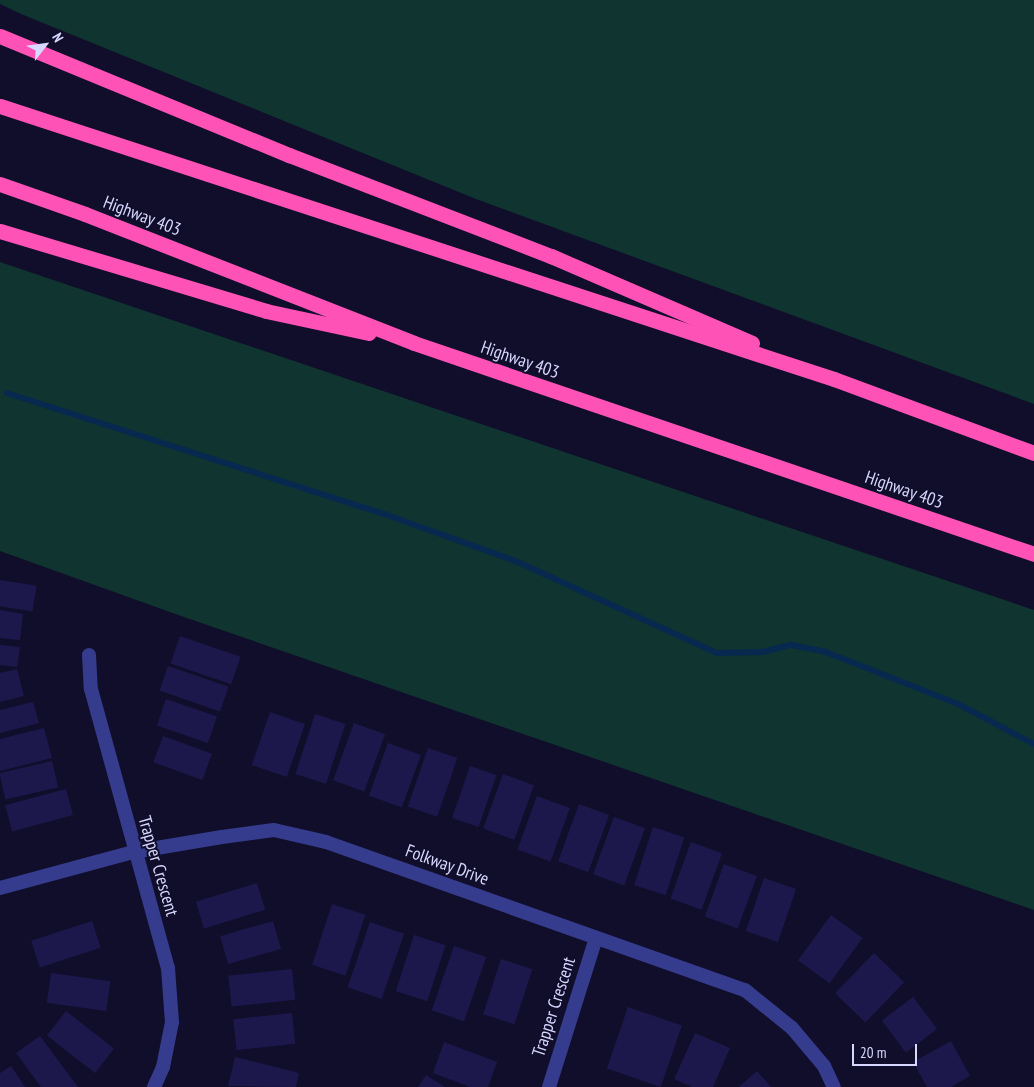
<!DOCTYPE html>
<html>
<head>
<meta charset="utf-8">
<style>
  body { margin:0 }
  #map { position:relative; width:1034px; height:1087px; overflow:hidden; background:#100e2a; font-family:"PT Sans Narrow",sans-serif }
  div>[style] { position:absolute }
  .green>* { inset:0; background:#10342f }
  .stream>* { height:6px; margin:-3px; padding:0 3px; transform-origin:3px; border-radius:3px; background:#08294f }
  .building>* { inset:0; background:#1d184c; transform-origin:0 0 }
  .minor>* { height:14px; margin:-7px; padding:0 7px; transform-origin:7px; border-radius:7px; background:#353b8d }
  .tertiary>* { height:14px; margin:-7px; padding:0 7px; transform-origin:7px; border-radius:7px; background:#353b8d }
  .motorway>* { height:15px; margin:-7.5px; padding:0 7.5px; transform-origin:7.5px; border-radius:7.5px; background:#ff52b7 }
  span { translate:-50% -50%; white-space:nowrap; text-align:center; line-height:1.15; -webkit-text-stroke:4px #100e2a; paint-order:stroke }
  .street-label { font-size:18px; color:#d7d7ff }
  .north { position:absolute; left:20px; top:20px; width:50px; height:50px; -webkit-text-stroke:4px #100e2a; paint-order:stroke; rotate:60deg; font-size:14px; font-weight:700; line-height:20px; text-align:center; color:#d7d7ff }
  .north::after { content:''; display:block; margin:auto; width:18px; height:22px; background:#d7d7ff; clip-path:polygon(50% 0,100% 100%,50% 72%,0 100%) }
  .scale { position:absolute; left:852px; top:1044px; width:65px; height:22px; box-sizing:border-box; border:2px solid #d7d7ff; border-top:0; padding-left:6px; font-size:15px; line-height:18px; white-space:nowrap; color:#d7d7ff; -webkit-text-stroke:4px #100e2a; paint-order:stroke }
</style>
</head>
<body>
<div id="map">
  <div class="green">
    <div style="clip-path:polygon(0 0,1034px 0,1034px 404px,476px 199px,21px 14px,0 4px)"></div>
    <div style="clip-path:polygon(0 262px,1034px 610px,1034px 910px,181px 616px,0 551px)"></div>
  </div>
  <div class="stream">
    <div style="left:7px;top:393px;width:399px;rotate:17.8deg"></div>
    <div style="left:387px;top:515px;width:139px;rotate:19.7deg"></div>
    <div style="left:518px;top:562px;width:219px;rotate:24.6deg"></div>
    <div style="left:717px;top:653px;width:45px;rotate:-1.3deg"></div>
    <div style="left:762px;top:652px;width:30px;rotate:-14deg"></div>
    <div style="left:791px;top:645px;width:36px;rotate:11deg"></div>
    <div style="left:826px;top:652px;width:142px;rotate:21.5deg"></div>
    <div style="left:958px;top:704px;width:86px;rotate:27.8deg"></div>
  </div>
  <div class="building">
    <div style="left:0;top:580px;width:37px;height:26px;rotate:9deg"></div>
    <div style="clip-path:polygon(0 610px,23px 614px,20px 640px,0 638px)"></div>
    <div style="left:180px;top:636px;width:64px;height:29px;rotate:19deg"></div>
    <div style="clip-path:polygon(0 645px,20px 647px,17px 667px,0 665px)"></div>
    <div style="left:168px;top:666px;width:64px;height:26px;rotate:19deg"></div>
    <div style="clip-path:polygon(17px 669px,24px 696px,0 702px,0 673px)"></div>
    <div style="left:166px;top:699px;width:54px;height:28px;rotate:19deg"></div>
    <div style="clip-path:polygon(33px 702px,39px 723px,0 733px,0 710px)"></div>
    <div style="left:270px;top:712px;width:37px;height:56px;rotate:19deg"></div>
    <div style="left:315px;top:714px;width:32px;height:63px;rotate:18deg"></div>
    <div style="left:354px;top:723px;width:33px;height:61px;rotate:20deg"></div>
    <div style="clip-path:polygon(44px 728px,52px 758px,0 771px,0 739px)"></div>
    <div style="left:163px;top:736px;width:52px;height:28px;rotate:20deg"></div>
    <div style="left:388px;top:743px;width:35px;height:56px;rotate:20deg"></div>
    <div style="left:428px;top:748px;width:31px;height:62px;rotate:19deg"></div>
    <div style="left:52px;top:761px;width:27px;height:54px;rotate:77deg"></div>
    <div style="left:470px;top:766px;width:28px;height:55px;rotate:19deg"></div>
    <div style="left:503px;top:774px;width:33px;height:58px;rotate:20deg"></div>
    <div style="left:66px;top:789px;width:27px;height:63px;rotate:75deg"></div>
    <div style="left:537px;top:796px;width:35px;height:57px;rotate:20deg"></div>
    <div style="left:579px;top:804px;width:32px;height:61px;rotate:20deg"></div>
    <div style="left:614px;top:817px;width:33px;height:61px;rotate:20deg"></div>
    <div style="left:653px;top:827px;width:33px;height:61px;rotate:18deg"></div>
    <div style="left:691px;top:842px;width:33px;height:60px;rotate:20deg"></div>
    <div style="left:724px;top:864px;width:35px;height:56px;rotate:20deg"></div>
    <div style="left:764px;top:878px;width:34px;height:56px;rotate:19deg"></div>
    <div style="left:257px;top:883px;width:28px;height:64px;rotate:73deg"></div>
    <div style="left:332px;top:904px;width:35px;height:64px;rotate:18deg"></div>
    <div style="left:831px;top:915px;width:39px;height:56px;rotate:36deg"></div>
    <div style="left:92px;top:921px;width:28px;height:64px;rotate:72deg"></div>
    <div style="left:273px;top:921px;width:29px;height:55px;rotate:74deg"></div>
    <div style="left:370px;top:922px;width:36px;height:69px;rotate:19deg"></div>
    <div style="left:414px;top:935px;width:33px;height:59px;rotate:18deg"></div>
    <div style="left:454px;top:946px;width:34px;height:68px;rotate:19deg"></div>
    <div style="left:874px;top:953px;width:42px;height:56px;rotate:44deg"></div>
    <div style="left:501px;top:959px;width:33px;height:58px;rotate:18deg"></div>
    <div style="left:292px;top:969px;width:31px;height:64px;rotate:84deg"></div>
    <div style="left:51px;top:973px;width:60px;height:30px;rotate:8deg"></div>
    <div style="left:913px;top:997px;width:40px;height:39px;rotate:53deg"></div>
    <div style="left:628px;top:1007px;width:57px;height:65px;rotate:19deg"></div>
    <div style="left:66px;top:1011px;width:61px;height:31px;rotate:38deg"></div>
    <div style="left:292px;top:1013px;width:31px;height:59px;rotate:84deg"></div>
    <div style="clip-path:polygon(695px 1033px,730px 1048px,713px 1087px,692px 1087px,674px 1079px)"></div>
    <div style="clip-path:polygon(40px 1036px,78px 1087px,41px 1087px,16px 1053px)"></div>
    <div style="clip-path:polygon(951px 1041px,970px 1076px,951px 1087px,927px 1087px,913px 1062px)"></div>
    <div style="clip-path:polygon(444px 1042px,497px 1062px,488px 1087px,470px 1087px,433px 1073px)"></div>
    <div style="clip-path:polygon(235px 1057px,299px 1073px,296px 1087px,228px 1086px)"></div>
    <div style="clip-path:polygon(11px 1066px,25px 1087px,0 1087px,0 1073px)"></div>
    <div style="clip-path:polygon(757px 1071px,771px 1087px,739px 1087px)"></div>
    <div style="clip-path:polygon(426px 1075px,445px 1087px,418px 1087px)"></div>
  </div>
  <div class="minor">
    <div style="left:89px;top:655px;width:34px;rotate:87deg"></div>
    <div style="left:91px;top:689px;width:289px;rotate:74.6deg"></div>
    <div style="left:168px;top:968px;width:54px;rotate:85.8deg"></div>
    <div style="left:172px;top:1022px;width:46px;rotate:101.3deg"></div>
    <div style="left:163px;top:1067px;width:22px;rotate:114deg"></div>
    <div style="left:549px;top:1087px;width:156px;rotate:-72.5deg"></div>
  </div>
  <div class="tertiary">
    <div style="left:0;top:888px;width:138px;rotate:-15.1deg"></div>
    <div style="left:133px;top:852px;width:90px;rotate:-9.6deg"></div>
    <div style="left:222px;top:837px;width:52px;rotate:-7.7deg"></div>
    <div style="left:274px;top:830px;width:53px;rotate:13deg"></div>
    <div style="left:326px;top:842px;width:444px;rotate:19.5deg"></div>
    <div style="left:745px;top:990px;width:60px;rotate:39deg"></div>
    <div style="left:792px;top:1028px;width:50px;rotate:49.9deg"></div>
    <div style="left:824px;top:1066px;width:23px;rotate:65deg"></div>
  </div>
  <div class="motorway">
    <div style="left:0;top:36px;width:313px;rotate:22.4deg"></div>
    <div style="left:289px;top:155px;width:281px;rotate:21.1deg"></div>
    <div style="left:551px;top:256px;width:219px;rotate:23.4deg"></div>
    <div style="left:0;top:106px;width:878px;rotate:18.13deg"></div>
    <div style="left:834px;top:379px;width:213px;rotate:20.3deg"></div>
    <div style="left:0;top:184px;width:90px;rotate:19.4deg"></div>
    <div style="left:85px;top:214px;width:353px;rotate:21.4deg"></div>
    <div style="left:414px;top:343px;width:655px;rotate:18.79deg"></div>
    <div style="left:0;top:231px;width:278px;rotate:16.7deg"></div>
    <div style="left:266px;top:311px;width:105px;rotate:12.1deg"></div>
  </div>
  <div class="street-label">
    <span style="left:142px;top:216px;rotate:21deg">Highway 403</span>
    <span style="left:520px;top:360px;rotate:19deg">Highway 403</span>
    <span style="left:904px;top:490px;rotate:19deg">Highway 403</span>
    <span style="left:447px;top:865px;rotate:20deg">Folkway Drive</span>
    <span style="left:158px;top:866px;rotate:74deg">Trapper Crescent</span>
    <span style="left:554px;top:1007px;rotate:-72deg">Trapper Crescent</span>
  </div>
  <div class="north">N</div>
  <div class="scale">20 m</div>
</div>
</body>
</html>
